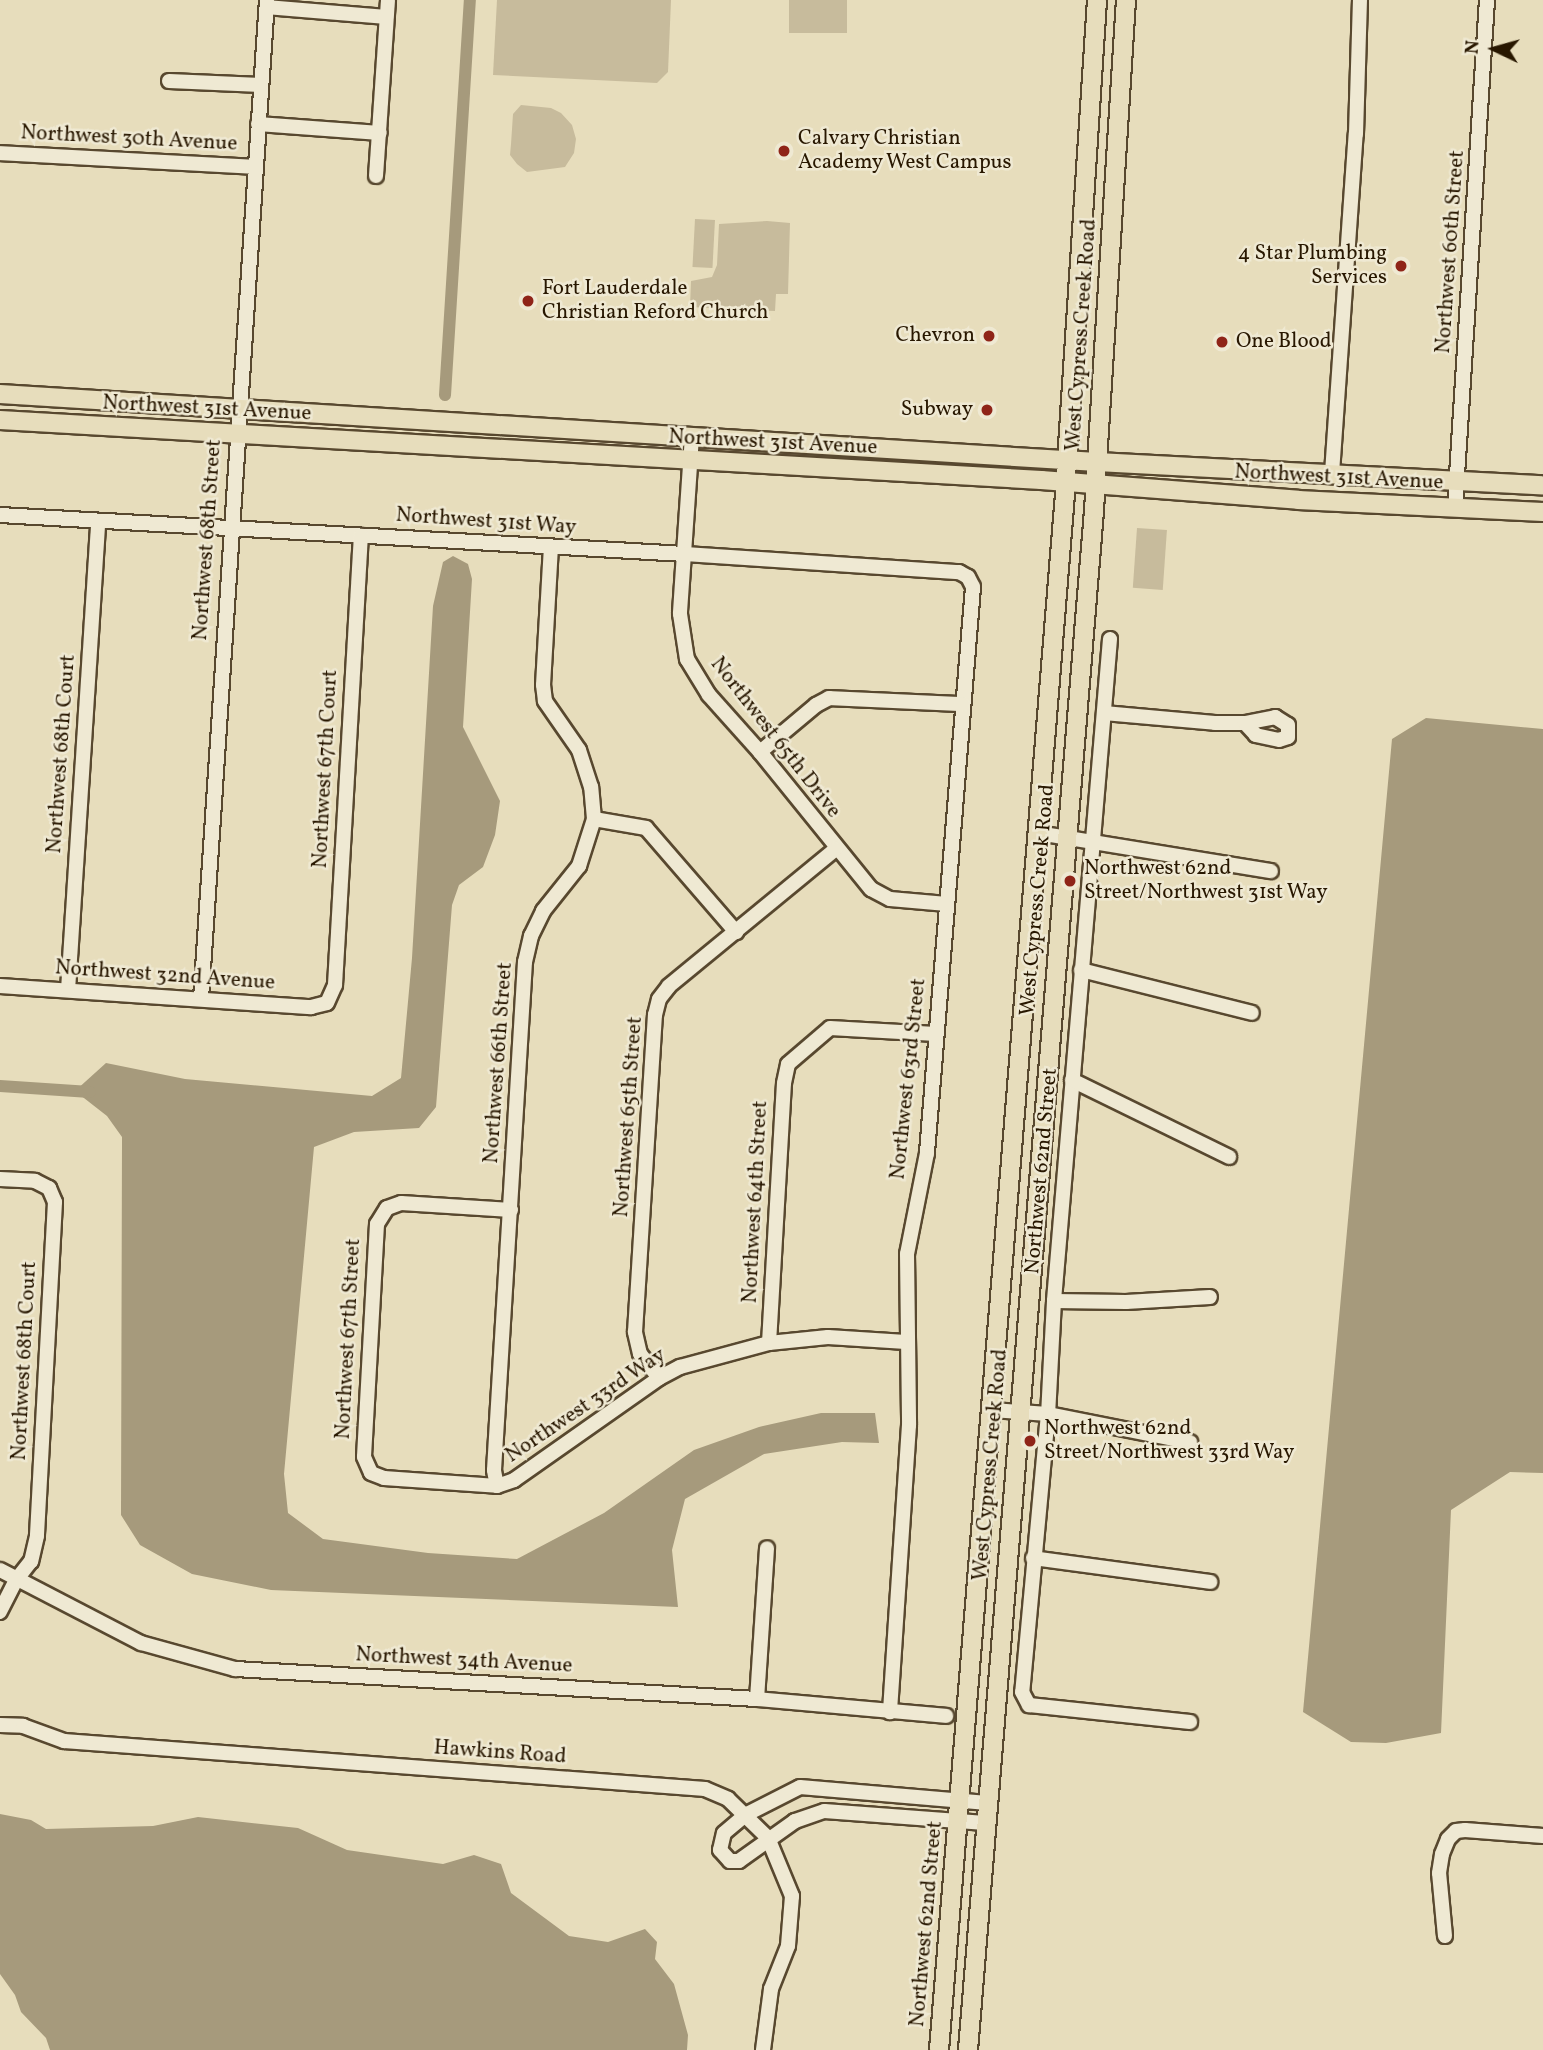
<!DOCTYPE html>
<html>
<head>
<meta charset="utf-8">
<style>
  body { margin:0 }
  #map { position:relative; width:1543px; height:2050px; overflow:hidden; background:#e7ddbc; font-family:Vollkorn,serif }
  div>[style] { position:absolute }
  .green>* { inset:0; background:#c7bb9c; transform-origin:0 0 }
  .water>* { inset:0; background:#a69a7c }
  .canal>* { height:12px; margin:-6px; padding:0 6px; transform-origin:6px; border-radius:6px; background:#a69a7c }
  .roads { filter:drop-shadow(2px 0 #58482f) drop-shadow(-2px 0 #58482f) drop-shadow(0 2px #58482f) drop-shadow(0 -2px #58482f) }
  .minor>* { height:14px; margin:-7px; padding:0 7px; transform-origin:7px; border-radius:7px; background:#efe9d3 }
  .major>* { height:18px; margin:-9px; padding:0 9px; transform-origin:9px; border-radius:9px; background:#e7ddbc }
  .dots>* { width:19px; height:19px; translate:-50% -50%; box-sizing:border-box; border:4px solid #efe9d3; border-radius:50% }
  span { translate:-50% -50%; white-space:nowrap; text-align:center; line-height:1.15; -webkit-text-stroke:5px #efe9d3; paint-order:stroke }
  .street-label { font-size:21px; color:#281700 }
  .poi-label { font-size:21px; color:#281700 }
  .left { translate:0 -50%; text-align:left }
  .right { translate:-100% -50%; text-align:right }
  .north { position:absolute; left:1459px; top:14px; width:70px; height:70px; -webkit-text-stroke:5px #efe9d3; paint-order:stroke; rotate:275deg; font-size:19px; font-weight:700; line-height:28px; text-align:center; color:#281700 }
  .north::after { content:''; display:block; margin:auto; width:24px; height:32px; background:#281700; clip-path:polygon(50% 0,100% 100%,50% 72%,0 100%) }
</style>
</head>
<body>
<div id="map">
  <div class="green">
    <div style="clip-path:polygon(497px 0,671px 0,668px 72px,657px 83px,493px 75px)"></div>
    <div style="left:789px;top:0;width:58px;height:33px"></div>
    <div style="clip-path:polygon(521px 105px,551px 108px,561px 113px,572px 125px,576px 139px,574px 153px,565px 167px,527px 172px,517px 164px,510px 155px,511px 144px,513px 114px)"></div>
    <div style="left:695px;top:219px;width:20px;height:48px;rotate:3deg"></div>
    <div style="clip-path:polygon(767px 221px,790px 223px,788px 294px,776px 294px,775px 311px,690px 307px,691px 281px,712px 277px,717px 265px,719px 224px)"></div>
    <div style="left:1137px;top:528px;width:30px;height:60px;rotate:4deg"></div>
  </div>
  <div class="water">
    <div style="clip-path:polygon(453px 556px,468px 564px,472px 579px,463px 727px,500px 801px,495px 835px,483px 867px,459px 885px,452px 905px,436px 1107px,419px 1128px,354px 1132px,314px 1147px,284px 1474px,288px 1513px,323px 1539px,428px 1553px,517px 1559px,604px 1513px,694px 1450px,759px 1427px,821px 1413px,875px 1413px,879px 1443px,842px 1442px,764px 1454px,685px 1499px,672px 1550px,678px 1607px,271px 1590px,192px 1574px,140px 1545px,121px 1515px,122px 1137px,107px 1116px,75px 1091px,106px 1063px,185px 1079px,372px 1096px,401px 1078px,412px 958px,433px 606px,443px 562px)"></div>
    <div style="clip-path:polygon(1426px 718px,1543px 729px,1543px 1473px,1510px 1472px,1451px 1510px,1441px 1733px,1386px 1743px,1351px 1742px,1303px 1712px,1392px 739px)"></div>
    <div style="clip-path:polygon(0 1814px,31px 1820px,46px 1829px,153px 1826px,198px 1817px,298px 1828px,347px 1850px,443px 1864px,474px 1855px,501px 1864px,511px 1893px,569px 1936px,608px 1942px,645px 1929px,657px 1942px,655px 1959px,674px 1984px,688px 2035px,687px 2050px,50px 2050px,46px 2038px,21px 2012px,15px 1995px,0 1974px)"></div>
  </div>
  <div class="canal">
    <div style="left:445px;top:395px;width:396px;rotate:-86.4deg"></div>
    <div style="left:0;top:1086px;width:90px;rotate:3.8deg"></div>
  </div>
  <div class="roads">
    <div class="minor">
      <div style="left:267px;top:7px;width:119px;rotate:4.8deg"></div>
      <div style="left:169px;top:81px;width:92px;rotate:2.5deg"></div>
      <div style="left:258px;top:124px;width:122px;rotate:4.2deg"></div>
      <div style="left:0;top:153px;width:255px;rotate:3.1deg"></div>
      <div style="left:376px;top:176px;width:176px;rotate:-86.1deg"></div>
      <div style="left:692px;top:436px;width:178px;rotate:93.9deg"></div>
      <div style="left:680px;top:614px;width:46px;rotate:81.2deg"></div>
      <div style="left:687px;top:659px;width:42px;rotate:58.6deg"></div>
      <div style="left:709px;top:695px;width:76px;rotate:48.2deg"></div>
      <div style="left:760px;top:752px;width:176px;rotate:51deg"></div>
      <div style="left:871px;top:889px;width:21px;rotate:28deg"></div>
      <div style="left:890px;top:899px;width:57px;rotate:5deg"></div>
      <div style="left:1332px;top:473px;width:340px;rotate:-86deg"></div>
      <div style="left:1356px;top:134px;width:134px;rotate:-88.3deg"></div>
      <div style="left:1455px;top:507px;width:508px;rotate:-86.39deg"></div>
      <div style="left:0;top:515px;width:686px;rotate:3.26deg"></div>
      <div style="left:685px;top:554px;width:275px;rotate:3.8deg"></div>
      <div style="left:959px;top:572px;width:10px;rotate:29deg"></div>
      <div style="left:968px;top:577px;width:11px;rotate:63deg"></div>
      <div style="left:973px;top:587px;width:568px;rotate:94.65deg"></div>
      <div style="left:927px;top:1153px;width:103px;rotate:101.2deg"></div>
      <div style="left:907px;top:1254px;width:171px;rotate:89.3deg"></div>
      <div style="left:909px;top:1425px;width:288px;rotate:93.8deg"></div>
      <div style="left:1110px;top:639px;width:664px;rotate:94.84deg"></div>
      <div style="left:1054px;top:1301px;width:113px;rotate:93deg"></div>
      <div style="left:1048px;top:1414px;width:279px;rotate:95.3deg"></div>
      <div style="left:1022px;top:1692px;width:15px;rotate:62deg"></div>
      <div style="left:1029px;top:1705px;width:162px;rotate:6deg"></div>
      <div style="left:1104px;top:713px;width:111px;rotate:5.1deg"></div>
      <div style="left:1215px;top:723px;width:30px"></div>
      <div style="left:1245px;top:723px;width:31px;rotate:-11deg"></div>
      <div style="left:1275px;top:717px;width:15px;rotate:32deg"></div>
      <div style="left:1288px;top:725px;width:12px;rotate:90deg"></div>
      <div style="left:1288px;top:737px;width:9px;rotate:162deg"></div>
      <div style="left:1279px;top:740px;width:24px;rotate:-168deg"></div>
      <div style="left:1256px;top:735px;width:16px;rotate:-133deg"></div>
      <div style="left:760px;top:752px;width:73px;rotate:-40deg"></div>
      <div style="left:816px;top:705px;width:15px;rotate:-28deg"></div>
      <div style="left:829px;top:698px;width:134px;rotate:2.6deg"></div>
      <div style="left:594px;top:819px;width:53px;rotate:9.8deg"></div>
      <div style="left:646px;top:828px;width:138px;rotate:49.1deg"></div>
      <div style="left:1038px;top:833px;width:236px;rotate:9.3deg"></div>
      <div style="left:1081px;top:970px;width:176px;rotate:14.1deg"></div>
      <div style="left:0;top:986px;width:312px;rotate:3.9deg"></div>
      <div style="left:311px;top:1007px;width:16px;rotate:-14deg"></div>
      <div style="left:327px;top:1003px;width:20px;rotate:-66deg"></div>
      <div style="left:335px;top:985px;width:450px;rotate:-86.7deg"></div>
      <div style="left:68px;top:990px;width:470px;rotate:-86.3deg"></div>
      <div style="left:201px;top:999px;width:1001px;rotate:-86.22deg"></div>
      <div style="left:1072px;top:1080px;width:175px;rotate:26.1deg"></div>
      <div style="left:0;top:1179px;width:35px;rotate:3deg"></div>
      <div style="left:35px;top:1181px;width:16px;rotate:27deg"></div>
      <div style="left:49px;top:1188px;width:15px;rotate:67deg"></div>
      <div style="left:55px;top:1202px;width:334px;rotate:93.1deg"></div>
      <div style="left:37px;top:1536px;width:26px;rotate:103deg"></div>
      <div style="left:31px;top:1561px;width:24px;rotate:128deg"></div>
      <div style="left:16px;top:1580px;width:36px;rotate:117deg"></div>
      <div style="left:511px;top:1210px;width:110px;rotate:-176.4deg"></div>
      <div style="left:401px;top:1203px;width:15px;rotate:160deg"></div>
      <div style="left:387px;top:1208px;width:19px;rotate:122deg"></div>
      <div style="left:377px;top:1224px;width:233px;rotate:93.2deg"></div>
      <div style="left:364px;top:1457px;width:17px;rotate:66deg"></div>
      <div style="left:371px;top:1473px;width:14px;rotate:21deg"></div>
      <div style="left:384px;top:1478px;width:113px;rotate:4deg"></div>
      <div style="left:497px;top:1486px;width:18px;rotate:-19deg"></div>
      <div style="left:514px;top:1480px;width:177px;rotate:-35.1deg"></div>
      <div style="left:659px;top:1378px;width:24px;rotate:-28deg"></div>
      <div style="left:680px;top:1367px;width:92px;rotate:-15.1deg"></div>
      <div style="left:769px;top:1343px;width:59px;rotate:-5.8deg"></div>
      <div style="left:828px;top:1337px;width:78px;rotate:3.7deg"></div>
      <div style="left:1054px;top:1301px;width:72px;rotate:0.8deg"></div>
      <div style="left:1126px;top:1302px;width:84px;rotate:-3.4deg"></div>
      <div style="left:769px;top:1343px;width:260px;rotate:-86.7deg"></div>
      <div style="left:784px;top:1083px;width:19px;rotate:-78deg"></div>
      <div style="left:788px;top:1064px;width:55px;rotate:-40.6deg"></div>
      <div style="left:830px;top:1028px;width:106px;rotate:3.2deg"></div>
      <div style="left:659px;top:1378px;width:31px;rotate:-128deg"></div>
      <div style="left:640px;top:1354px;width:23px;rotate:-103deg"></div>
      <div style="left:635px;top:1332px;width:318px;rotate:-86.4deg"></div>
      <div style="left:655px;top:1015px;width:16px;rotate:-76deg"></div>
      <div style="left:659px;top:999px;width:16px;rotate:-52deg"></div>
      <div style="left:669px;top:986px;width:216px;rotate:-39.4deg"></div>
      <div style="left:992px;top:1410px;width:56px;rotate:4.1deg"></div>
      <div style="left:1048px;top:1414px;width:145px;rotate:11.2deg"></div>
      <div style="left:497px;top:1486px;width:16px;rotate:-101deg"></div>
      <div style="left:494px;top:1470px;width:509px;rotate:-86.51deg"></div>
      <div style="left:525px;top:962px;width:27px;rotate:-77deg"></div>
      <div style="left:531px;top:936px;width:28px;rotate:-64deg"></div>
      <div style="left:543px;top:911px;width:58px;rotate:-51.3deg"></div>
      <div style="left:579px;top:866px;width:49px;rotate:-72.3deg"></div>
      <div style="left:594px;top:819px;width:32px;rotate:-95deg"></div>
      <div style="left:591px;top:787px;width:39px;rotate:-108deg"></div>
      <div style="left:579px;top:750px;width:60px;rotate:-124.8deg"></div>
      <div style="left:545px;top:701px;width:16px;rotate:-97deg"></div>
      <div style="left:543px;top:685px;width:137px;rotate:-86.7deg"></div>
      <div style="left:1033px;top:1558px;width:179px;rotate:7.7deg"></div>
      <div style="left:0;top:1570px;width:159px;rotate:27.4deg"></div>
      <div style="left:141px;top:1643px;width:98px;rotate:15.5deg"></div>
      <div style="left:235px;top:1669px;width:523px;rotate:3.29deg"></div>
      <div style="left:757px;top:1699px;width:190px;rotate:5.1deg"></div>
      <div style="left:757px;top:1699px;width:151px;rotate:-86.2deg"></div>
      <div style="left:0;top:1725px;width:23px;rotate:2deg"></div>
      <div style="left:23px;top:1726px;width:44px;rotate:20.1deg"></div>
      <div style="left:64px;top:1741px;width:643px;rotate:4.28deg"></div>
      <div style="left:705px;top:1789px;width:25px;rotate:23deg"></div>
      <div style="left:728px;top:1799px;width:56px;rotate:44.3deg"></div>
      <div style="left:768px;top:1838px;width:63px;rotate:67.5deg"></div>
      <div style="left:792px;top:1896px;width:50px;rotate:94.6deg"></div>
      <div style="left:788px;top:1946px;width:46px;rotate:111.6deg"></div>
      <div style="left:771px;top:1989px;width:62px;rotate:97.5deg"></div>
      <div style="left:985px;top:1823px;width:161px;rotate:-175.7deg"></div>
      <div style="left:824px;top:1811px;width:31px;rotate:161deg"></div>
      <div style="left:795px;top:1821px;width:69px;rotate:144.5deg"></div>
      <div style="left:739px;top:1861px;width:9px;rotate:180deg"></div>
      <div style="left:730px;top:1861px;width:15px;rotate:-132deg"></div>
      <div style="left:720px;top:1850px;width:17px;rotate:-77deg"></div>
      <div style="left:724px;top:1833px;width:30px;rotate:-40deg"></div>
      <div style="left:747px;top:1814px;width:59px;rotate:-27deg"></div>
      <div style="left:800px;top:1787px;width:188px;rotate:4.9deg"></div>
      <div style="left:1445px;top:1936px;width:63px;rotate:-95.4deg"></div>
      <div style="left:1439px;top:1873px;width:19px;rotate:-81deg"></div>
      <div style="left:1442px;top:1854px;width:16px;rotate:-68deg"></div>
      <div style="left:1448px;top:1839px;width:11px;rotate:-45deg"></div>
      <div style="left:1456px;top:1831px;width:9px;rotate:-6deg"></div>
      <div style="left:1465px;top:1830px;width:78px;rotate:4.4deg"></div>
    </div>
    <div class="major">
      <div style="left:0;top:394px;width:1099px;rotate:3.55deg"></div>
      <div style="left:1097px;top:462px;width:447px;rotate:3deg"></div>
      <div style="left:0;top:420px;width:1043px;rotate:3.3deg"></div>
      <div style="left:1041px;top:480px;width:258px;rotate:4.4deg"></div>
      <div style="left:1298px;top:500px;width:245px;rotate:2.8deg"></div>
      <div style="left:939px;top:2050px;width:1547px;rotate:-85.37deg"></div>
      <div style="left:1064px;top:508px;width:509px;rotate:-86.28deg"></div>
      <div style="left:968px;top:2050px;width:1545px;rotate:-85.32deg"></div>
      <div style="left:1094px;top:510px;width:511px;rotate:-86.41deg"></div>
    </div>
  </div>
  <div class="dots">
    <div style="left:784px;top:151px;background:#8f2418"></div>
    <div style="left:1401px;top:266px;background:#8f2418"></div>
    <div style="left:528px;top:301px;background:#8f2418"></div>
    <div style="left:989px;top:336px;background:#8f2418"></div>
    <div style="left:1222px;top:342px;background:#8f2418"></div>
    <div style="left:987px;top:410px;background:#8f2418"></div>
    <div style="left:1070px;top:881px;background:#8f2418"></div>
    <div style="left:1030px;top:1441px;background:#8f2418"></div>
  </div>
  <div class="street-label">
    <span style="left:129px;top:139px;rotate:3deg">Northwest 30th Avenue</span>
    <span style="left:1451px;top:252px;rotate:-86deg">Northwest 60th Street</span>
    <span style="left:1082px;top:335px;rotate:-86deg">West Cypress Creek Road</span>
    <span style="left:207px;top:409px;rotate:3deg">Northwest 31st Avenue</span>
    <span style="left:773px;top:443px;rotate:3deg">Northwest 31st Avenue</span>
    <span style="left:1339px;top:478px;rotate:3deg">Northwest 31st Avenue</span>
    <span style="left:486px;top:522px;rotate:4deg">Northwest 31st Way</span>
    <span style="left:208px;top:540px;rotate:-86deg">Northwest 68th Street</span>
    <span style="left:775px;top:738px;rotate:52deg">Northwest 65th Drive</span>
    <span style="left:62px;top:754px;rotate:-86deg">Northwest 68th Court</span>
    <span style="left:326px;top:769px;rotate:-87deg">Northwest 67th Court</span>
    <span style="left:1038px;top:900px;rotate:-85deg">West Cypress Creek Road</span>
    <span style="left:165px;top:976px;rotate:4deg">Northwest 32nd Avenue</span>
    <span style="left:499px;top:1063px;rotate:-86deg">Northwest 66th Street</span>
    <span style="left:909px;top:1079px;rotate:-84deg">Northwest 63rd Street</span>
    <span style="left:629px;top:1117px;rotate:-86deg">Northwest 65th Street</span>
    <span style="left:1042px;top:1171px;rotate:-85deg">Northwest 62nd Street</span>
    <span style="left:756px;top:1202px;rotate:-87deg">Northwest 64th Street</span>
    <span style="left:349px;top:1339px;rotate:-87deg">Northwest 67th Street</span>
    <span style="left:25px;top:1361px;rotate:-87deg">Northwest 68th Court</span>
    <span style="left:586px;top:1406px;rotate:-34deg">Northwest 33rd Way</span>
    <span style="left:991px;top:1465px;rotate:-85deg">West Cypress Creek Road</span>
    <span style="left:464px;top:1661px;rotate:3deg">Northwest 34th Avenue</span>
    <span style="left:500px;top:1753px;rotate:4deg">Hawkins Road</span>
    <span style="left:927px;top:1924px;rotate:-85deg">Northwest 62nd Street</span>
  </div>
  <div class="poi-label">
    <span class="left" style="left:798px;top:151px">Calvary Christian<br>Academy West Campus</span>
    <span class="right" style="left:1387px;top:266px">4 Star Plumbing<br>Services</span>
    <span class="left" style="left:542px;top:301px">Fort Lauderdale<br>Christian Reford Church</span>
    <span class="right" style="left:975px;top:336px">Chevron</span>
    <span class="left" style="left:1236px;top:342px">One Blood</span>
    <span class="right" style="left:973px;top:410px">Subway</span>
    <span class="left" style="left:1084px;top:881px">Northwest 62nd<br>Street/Northwest 31st Way</span>
    <span class="left" style="left:1044px;top:1441px">Northwest 62nd<br>Street/Northwest 33rd Way</span>
  </div>
  <div class="north">N</div>
</div>
</body>
</html>
